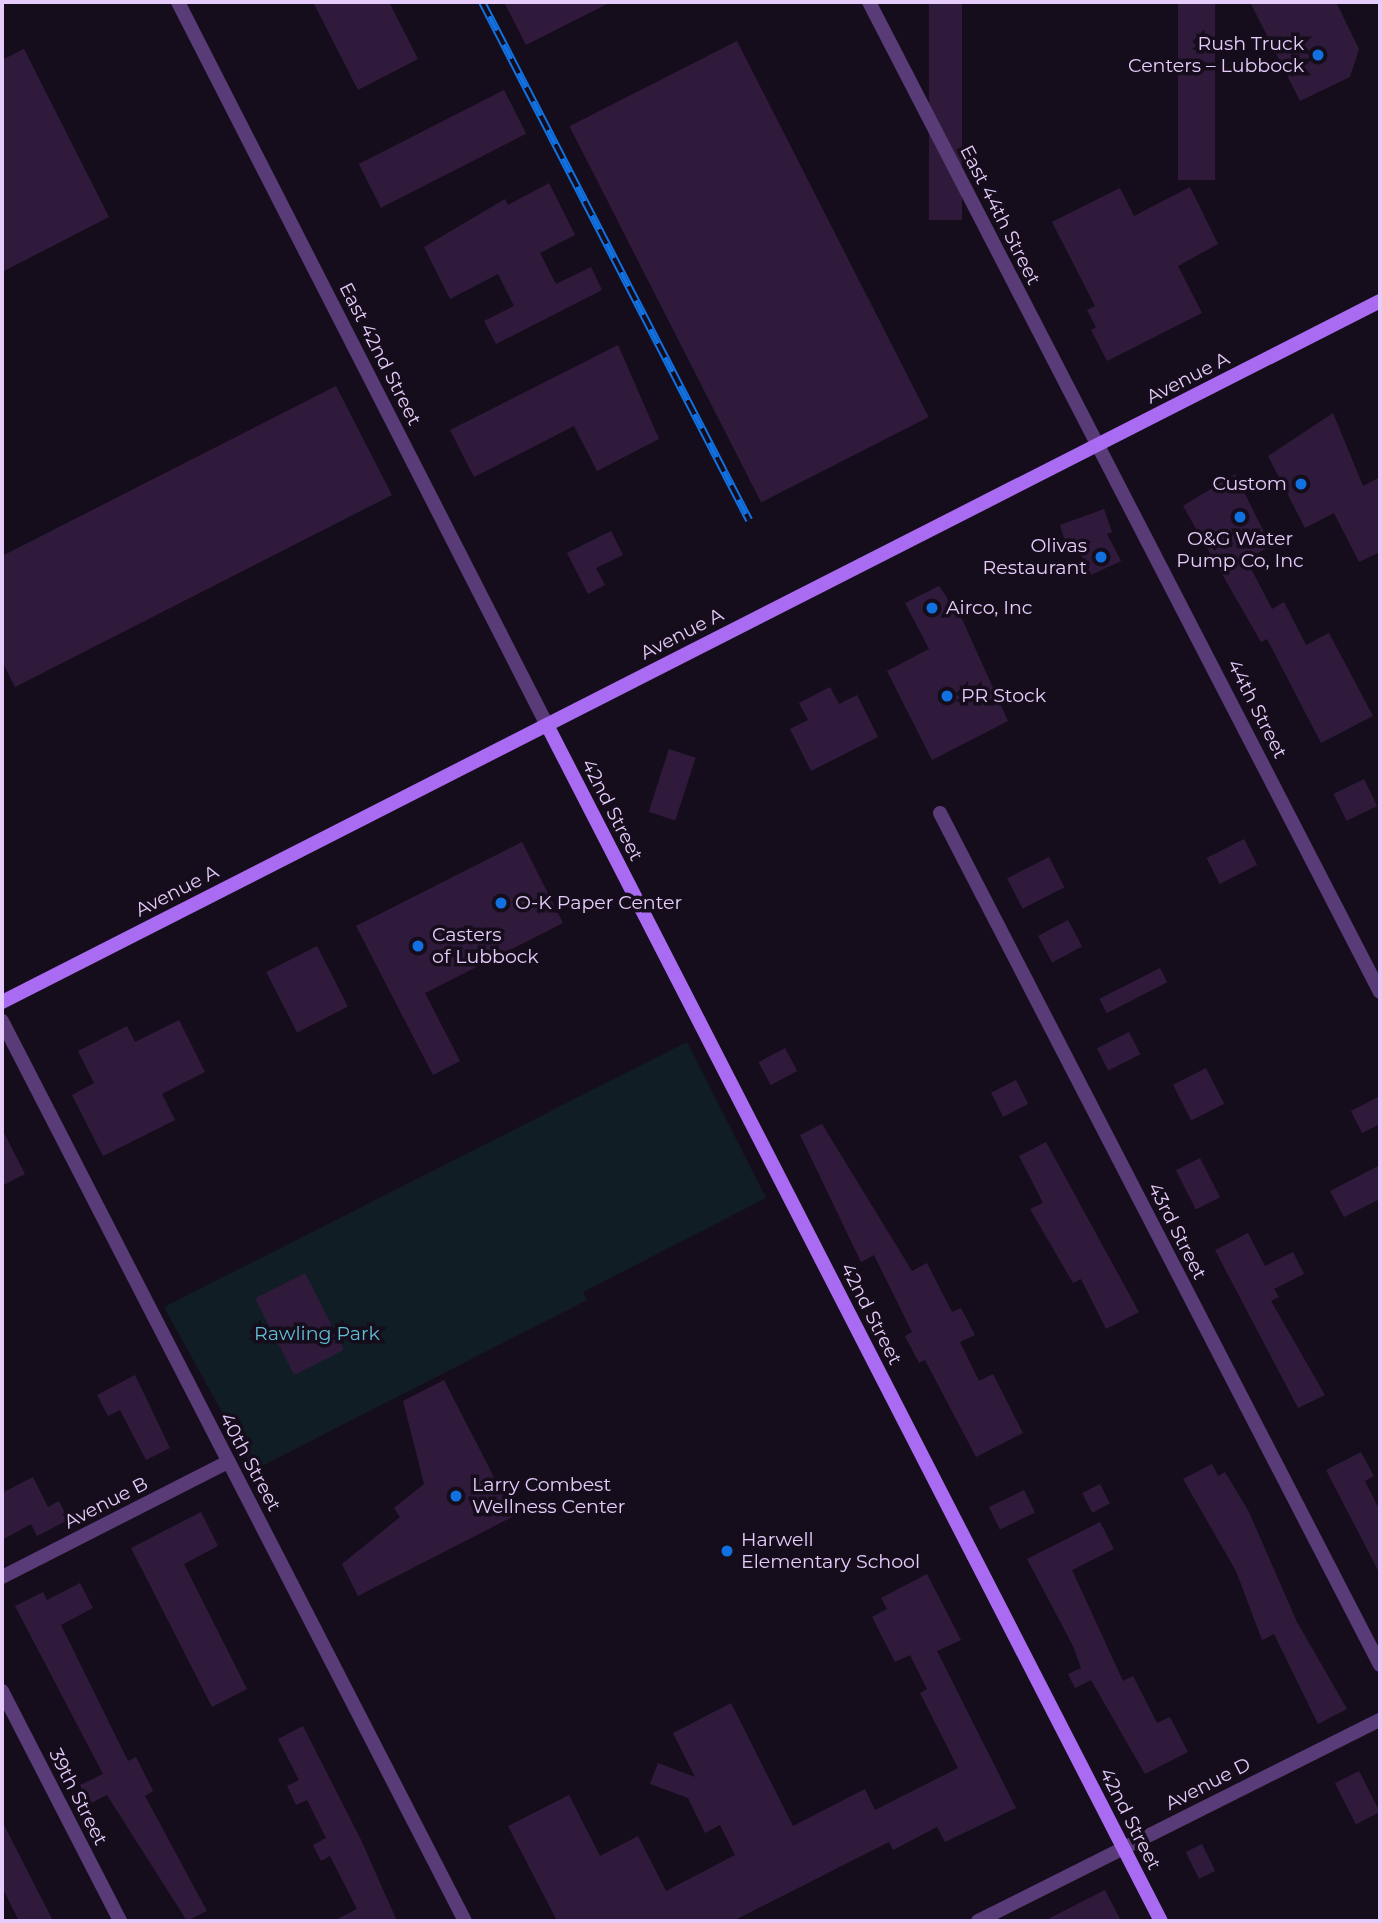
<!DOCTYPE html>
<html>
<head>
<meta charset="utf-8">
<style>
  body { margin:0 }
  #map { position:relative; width:1382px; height:1923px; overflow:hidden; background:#160d1c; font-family:Montserrat,sans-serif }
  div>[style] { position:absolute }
  .green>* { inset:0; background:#101d25 }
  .building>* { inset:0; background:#301a3b; transform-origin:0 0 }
  .street>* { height:14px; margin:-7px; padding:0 7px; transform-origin:7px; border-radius:7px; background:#583b77 }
  .secondary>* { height:14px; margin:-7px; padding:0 7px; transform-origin:7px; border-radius:7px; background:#aa6bf3 }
  .rail>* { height:8px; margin-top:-4px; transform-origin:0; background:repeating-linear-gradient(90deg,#160d1c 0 16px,#1271e1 0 32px); box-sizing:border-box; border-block:2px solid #1271e1 }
  .dots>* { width:19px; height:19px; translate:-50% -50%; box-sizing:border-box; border:4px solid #160d1c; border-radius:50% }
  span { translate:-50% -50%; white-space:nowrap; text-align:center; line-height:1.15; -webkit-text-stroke:7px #160d1c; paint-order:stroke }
  .poi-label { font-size:19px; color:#e6ccfb }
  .right { translate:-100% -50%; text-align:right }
  .left { translate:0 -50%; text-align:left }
  .street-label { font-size:19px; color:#e6ccfb }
  .park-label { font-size:19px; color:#5fbdd4 }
  .frame { position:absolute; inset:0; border:4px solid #e6ccfb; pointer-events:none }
</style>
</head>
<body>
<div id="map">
  <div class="green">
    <div style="clip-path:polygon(687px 1042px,766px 1198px,583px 1292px,587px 1300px,254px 1470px,164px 1307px)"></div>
  </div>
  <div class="building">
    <div style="clip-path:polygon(313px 2px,389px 2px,418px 59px,358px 90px)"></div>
    <div style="clip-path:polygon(504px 2px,611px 2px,526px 45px)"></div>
    <div style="left:929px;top:2px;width:33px;height:218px"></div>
    <div style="left:1178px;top:2px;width:37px;height:178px"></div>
    <div style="clip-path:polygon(1250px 2px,1336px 2px,1359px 49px,1350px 77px,1300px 101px)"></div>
    <div style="left:737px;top:41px;width:422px;height:188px;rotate:63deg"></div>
    <div style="clip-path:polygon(24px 49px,109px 217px,2px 272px,2px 60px)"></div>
    <div style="left:504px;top:90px;width:49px;height:163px;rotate:63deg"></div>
    <div style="clip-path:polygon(549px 183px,575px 235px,540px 253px,556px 284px,591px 267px,602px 290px,496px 344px,484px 321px,514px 306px,498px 274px,450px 299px,424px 247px,505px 199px,508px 205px)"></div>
    <div style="clip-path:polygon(1190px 187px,1218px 244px,1178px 266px,1202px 313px,1107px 361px,1091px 330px,1096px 327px,1087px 310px,1095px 306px,1052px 222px,1120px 188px,1134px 216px)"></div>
    <div style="clip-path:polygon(618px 345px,659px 439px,597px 471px,574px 426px,474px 477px,450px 430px)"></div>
    <div style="clip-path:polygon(336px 386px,392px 495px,15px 687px,2px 661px,2px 556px)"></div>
    <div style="clip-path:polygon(1333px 413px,1363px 486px,1380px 477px,1380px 552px,1359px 562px,1334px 513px,1305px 528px,1268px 456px)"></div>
    <div style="clip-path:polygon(1235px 474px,1271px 546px,1246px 559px,1272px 609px,1284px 602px,1306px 645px,1329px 633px,1373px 716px,1321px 743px,1267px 639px,1261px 642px,1183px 506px)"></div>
    <div style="clip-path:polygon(1104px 509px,1112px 532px,1107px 534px,1121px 561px,1091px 575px,1076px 545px,1067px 547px,1060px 525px)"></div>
    <div style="clip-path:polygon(611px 531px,623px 555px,596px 568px,605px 585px,588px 594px,567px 553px)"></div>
    <div style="clip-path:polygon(939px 586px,962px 619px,1008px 721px,932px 760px,887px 671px,929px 649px,905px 603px)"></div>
    <div style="clip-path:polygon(830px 687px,839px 704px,857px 695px,878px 737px,811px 771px,790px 729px,808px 720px,799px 703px)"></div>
    <div style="left:669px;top:749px;width:28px;height:66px;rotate:18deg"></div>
    <div style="left:1364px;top:779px;width:30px;height:34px;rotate:64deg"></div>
    <div style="left:1244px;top:839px;width:29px;height:42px;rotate:63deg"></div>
    <div style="clip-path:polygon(522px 842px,563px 923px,425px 993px,460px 1061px,433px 1075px,356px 926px)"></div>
    <div style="left:1049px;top:857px;width:34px;height:47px;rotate:63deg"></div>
    <div style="left:1068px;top:920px;width:30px;height:34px;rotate:62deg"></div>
    <div style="left:317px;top:946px;width:68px;height:57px;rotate:63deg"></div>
    <div style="left:1160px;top:968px;width:16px;height:68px;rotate:63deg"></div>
    <div style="clip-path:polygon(179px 1020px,205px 1072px,162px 1094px,175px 1120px,103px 1156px,72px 1095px,94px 1083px,78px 1051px,127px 1026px,135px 1042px)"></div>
    <div style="left:1129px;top:1032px;width:25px;height:36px;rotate:63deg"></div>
    <div style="left:785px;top:1048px;width:26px;height:30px;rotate:62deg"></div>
    <div style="left:1206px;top:1068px;width:40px;height:37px;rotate:63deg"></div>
    <div style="left:1016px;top:1080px;width:27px;height:28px;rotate:63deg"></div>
    <div style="clip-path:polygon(1380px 1096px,1380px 1124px,1362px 1133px,1351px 1111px)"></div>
    <div style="clip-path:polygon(822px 1124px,912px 1271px,927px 1263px,952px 1312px,961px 1308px,975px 1335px,960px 1342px,979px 1381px,993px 1374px,1023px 1433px,976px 1457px,925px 1360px,919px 1363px,905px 1336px,912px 1332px,874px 1255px,861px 1262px,800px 1135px)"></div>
    <div style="clip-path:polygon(2px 1129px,25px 1174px,2px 1186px)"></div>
    <div style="clip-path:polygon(1046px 1142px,1139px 1312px,1106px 1329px,1081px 1279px,1073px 1283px,1030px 1209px,1043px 1203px,1019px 1156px)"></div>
    <div style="left:1200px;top:1158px;width:44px;height:27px;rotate:63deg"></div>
    <div style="clip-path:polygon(1380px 1165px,1380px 1199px,1344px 1217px,1330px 1191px)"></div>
    <div style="clip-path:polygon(1248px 1233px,1265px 1266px,1293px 1252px,1304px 1274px,1274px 1289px,1279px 1297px,1271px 1301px,1325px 1395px,1298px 1408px,1215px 1250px)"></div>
    <div style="left:305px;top:1273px;width:86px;height:56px;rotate:63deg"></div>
    <div style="clip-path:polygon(135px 1375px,170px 1448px,146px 1460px,120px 1410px,108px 1416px,97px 1395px)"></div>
    <div style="clip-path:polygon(444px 1380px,514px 1516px,358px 1596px,342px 1564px,400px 1517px,394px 1508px,424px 1484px,403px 1401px)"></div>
    <div style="clip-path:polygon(1361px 1452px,1374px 1476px,1365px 1481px,1380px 1511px,1380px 1574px,1326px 1470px)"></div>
    <div style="clip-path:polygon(1212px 1464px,1218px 1476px,1225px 1472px,1249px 1512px,1297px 1622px,1347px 1709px,1318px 1724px,1274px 1634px,1262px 1640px,1236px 1571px,1183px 1479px)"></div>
    <div style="clip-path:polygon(33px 1477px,48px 1507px,59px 1501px,68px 1520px,37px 1536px,31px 1524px,2px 1540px,2px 1493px)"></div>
    <div style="left:1100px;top:1484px;width:22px;height:20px;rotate:63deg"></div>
    <div style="left:1024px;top:1490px;width:25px;height:39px;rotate:64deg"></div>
    <div style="clip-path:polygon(201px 1512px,218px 1546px,184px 1564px,247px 1689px,212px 1707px,131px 1548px)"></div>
    <div style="clip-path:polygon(1100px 1522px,1114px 1549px,1072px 1570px,1123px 1681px,1133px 1676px,1157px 1723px,1170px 1717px,1188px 1752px,1145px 1774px,1091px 1680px,1075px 1688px,1068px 1674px,1081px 1668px,1073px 1646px,1027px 1559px)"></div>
    <div style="clip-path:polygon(927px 1574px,961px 1640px,937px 1651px,1016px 1808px,945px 1842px,937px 1827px,893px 1850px,889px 1842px,733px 1921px,557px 1921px,508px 1826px,569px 1795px,600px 1856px,638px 1836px,666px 1891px,735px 1855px,720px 1825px,705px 1833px,688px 1798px,650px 1784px,658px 1763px,695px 1777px,673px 1733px,731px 1703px,793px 1826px,865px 1789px,875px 1810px,958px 1768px,920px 1693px,927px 1689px,910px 1655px,895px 1662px,872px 1617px,887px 1609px,881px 1598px)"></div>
    <div style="clip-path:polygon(80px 1583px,93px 1608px,61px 1625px,128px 1761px,136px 1757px,153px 1791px,145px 1796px,207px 1911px,187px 1921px,107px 1795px,89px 1804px,80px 1785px,103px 1774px,15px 1606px,43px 1592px,47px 1600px)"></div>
    <div style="clip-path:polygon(303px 1726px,361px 1840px,397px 1921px,333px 1921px,357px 1909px,330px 1856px,321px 1861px,313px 1845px,326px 1838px,307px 1800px,296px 1805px,287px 1786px,299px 1780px,278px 1739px)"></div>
    <div style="left:1359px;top:1771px;width:46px;height:27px;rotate:63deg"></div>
    <div style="clip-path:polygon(2px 1821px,53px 1921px,19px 1921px,2px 1887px)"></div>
    <div style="left:1202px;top:1844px;width:30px;height:18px;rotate:64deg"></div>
    <div style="clip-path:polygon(1105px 1890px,1121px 1921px,1044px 1921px)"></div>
  </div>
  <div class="street">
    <div style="left:178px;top:2px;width:812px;rotate:62.96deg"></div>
    <div style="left:869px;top:2px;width:1114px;rotate:62.7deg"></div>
    <div style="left:940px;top:813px;width:959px;rotate:62.69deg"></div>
    <div style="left:2px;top:1021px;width:1012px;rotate:62.78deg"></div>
    <div style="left:2px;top:1577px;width:254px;rotate:-27deg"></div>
    <div style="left:2px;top:1691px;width:259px;rotate:62.8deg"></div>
    <div style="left:978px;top:1921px;width:449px;rotate:-26.6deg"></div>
  </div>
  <div class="secondary">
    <div style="left:547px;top:725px;width:1344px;rotate:62.83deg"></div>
    <div style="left:2px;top:1002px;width:1546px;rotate:-26.96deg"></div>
  </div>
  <div class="rail">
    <div style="left:482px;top:2px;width:583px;rotate:62.73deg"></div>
  </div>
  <div class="dots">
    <div style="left:1318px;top:55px;background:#1271e1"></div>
    <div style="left:1301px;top:484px;background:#1271e1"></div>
    <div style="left:1240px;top:517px;background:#1271e1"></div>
    <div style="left:1101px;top:557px;background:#1271e1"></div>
    <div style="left:932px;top:608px;background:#1271e1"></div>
    <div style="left:947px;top:696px;background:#1271e1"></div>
    <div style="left:501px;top:903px;background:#1271e1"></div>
    <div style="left:418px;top:946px;background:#1271e1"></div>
    <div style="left:456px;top:1496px;background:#1271e1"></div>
    <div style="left:727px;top:1551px;background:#1271e1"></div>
  </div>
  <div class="poi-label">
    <span class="right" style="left:1304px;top:55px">Rush Truck<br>Centers – Lubbock</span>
    <span class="right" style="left:1287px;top:484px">Custom</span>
    <span style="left:1240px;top:550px">O&amp;G Water<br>Pump Co, Inc</span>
    <span class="right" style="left:1087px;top:557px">Olivas<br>Restaurant</span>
    <span class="left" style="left:946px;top:608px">Airco, Inc</span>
    <span class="left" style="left:961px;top:696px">PR Stock</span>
    <span class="left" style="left:515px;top:903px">O-K Paper Center</span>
    <span class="left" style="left:432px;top:946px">Casters<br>of Lubbock</span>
    <span class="left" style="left:472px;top:1496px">Larry Combest<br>Wellness Center</span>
    <span class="left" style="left:741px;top:1551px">Harwell<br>Elementary School</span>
  </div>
  <div class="street-label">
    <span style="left:1000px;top:215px;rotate:63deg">East 44th Street</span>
    <span style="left:380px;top:354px;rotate:63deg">East 42nd Street</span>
    <span style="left:1188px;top:378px;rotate:-27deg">Avenue A</span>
    <span style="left:682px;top:634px;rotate:-27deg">Avenue A</span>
    <span style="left:1257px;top:709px;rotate:63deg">44th Street</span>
    <span style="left:612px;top:810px;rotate:63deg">42nd Street</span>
    <span style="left:177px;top:891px;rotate:-27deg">Avenue A</span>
    <span style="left:1177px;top:1231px;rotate:63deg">43rd Street</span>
    <span style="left:871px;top:1314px;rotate:63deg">42nd Street</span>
    <span style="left:250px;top:1462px;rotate:62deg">40th Street</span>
    <span style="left:106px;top:1503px;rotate:-27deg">Avenue B</span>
    <span style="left:1208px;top:1784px;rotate:-27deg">Avenue D</span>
    <span style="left:78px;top:1797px;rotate:63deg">39th Street</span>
    <span style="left:1130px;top:1819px;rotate:63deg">42nd Street</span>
  </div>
  <div class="park-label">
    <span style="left:317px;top:1334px">Rawling Park</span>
  </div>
  <div class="frame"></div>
</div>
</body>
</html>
